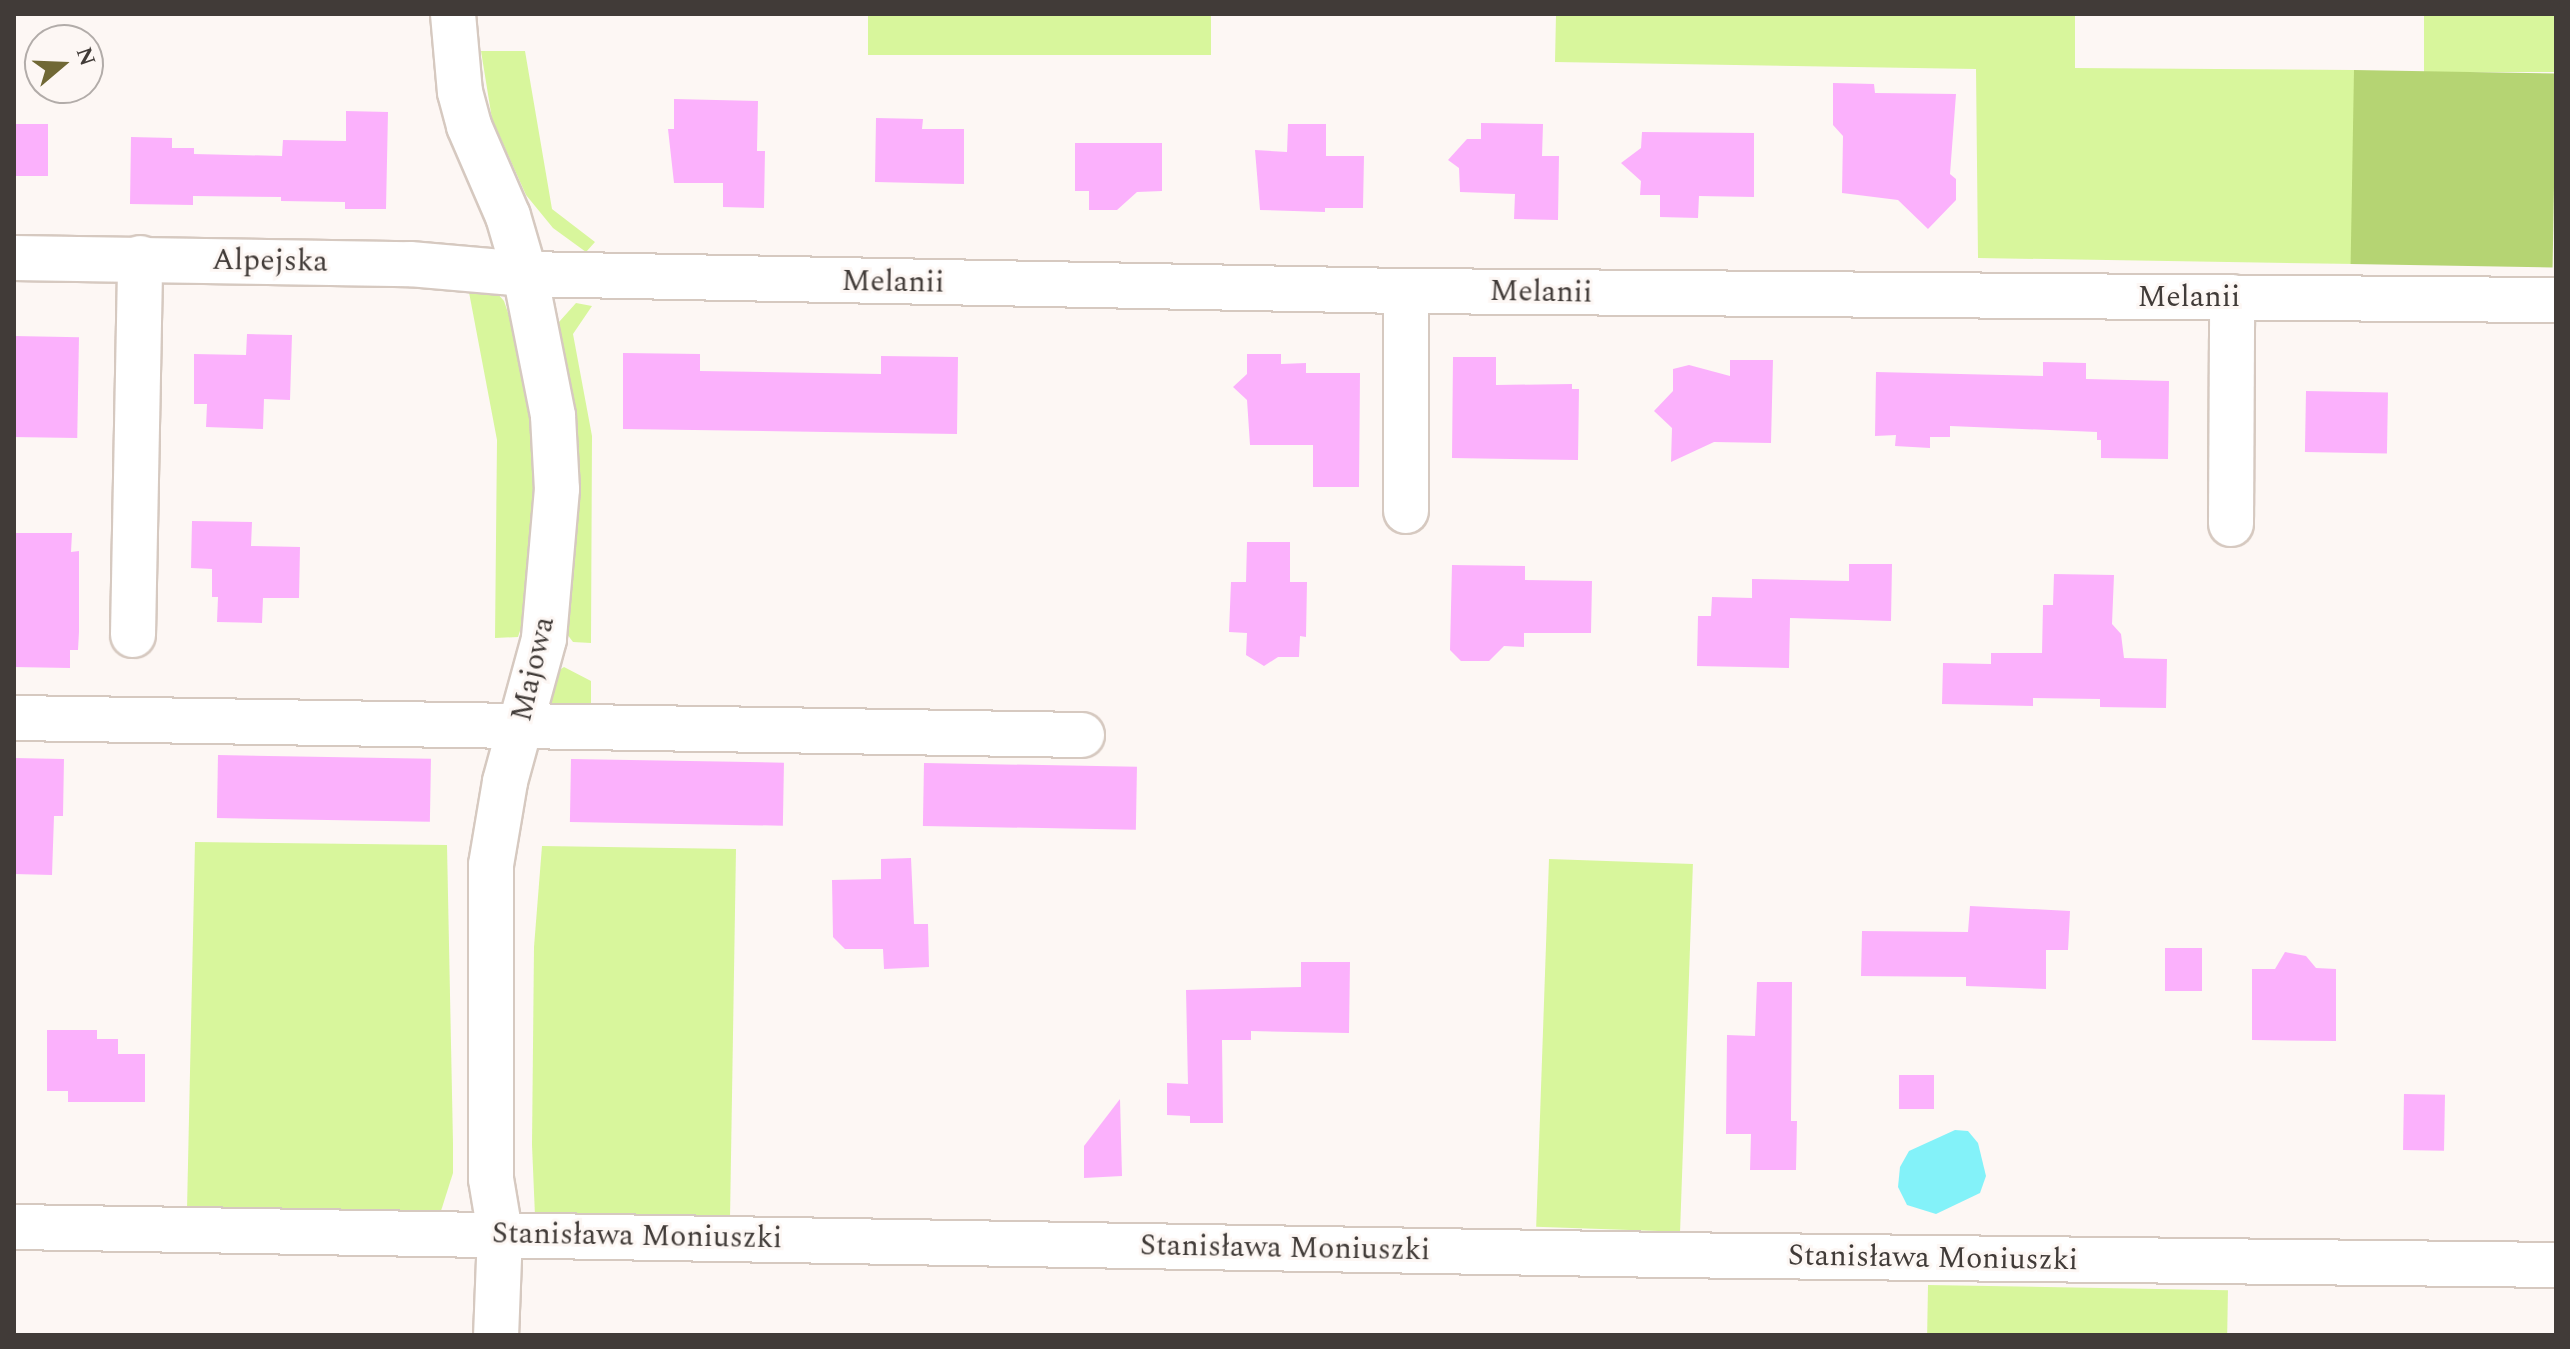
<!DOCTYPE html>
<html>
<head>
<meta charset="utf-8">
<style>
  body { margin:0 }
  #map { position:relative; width:2570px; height:1349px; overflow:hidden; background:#fdf7f4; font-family:Spectral,serif }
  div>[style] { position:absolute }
  .green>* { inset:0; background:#d8f69c; transform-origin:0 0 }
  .forest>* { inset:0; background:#b5d473; transform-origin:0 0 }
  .water>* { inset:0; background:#83f2f9 }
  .building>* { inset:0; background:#fbb1fc; transform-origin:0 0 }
  .roads { filter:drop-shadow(2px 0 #d6c9c0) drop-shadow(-2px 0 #d6c9c0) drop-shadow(0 2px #d6c9c0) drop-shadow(0 -2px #d6c9c0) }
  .minor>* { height:44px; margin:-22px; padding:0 22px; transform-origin:22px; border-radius:22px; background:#fff }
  span { translate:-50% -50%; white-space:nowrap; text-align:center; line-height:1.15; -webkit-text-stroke:6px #fdf7f4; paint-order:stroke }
  .street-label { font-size:30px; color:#413b38 }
  .frame { position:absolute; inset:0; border:16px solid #413b38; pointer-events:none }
  .north { position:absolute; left:24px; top:24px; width:80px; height:80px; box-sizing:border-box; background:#fdf7f4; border:2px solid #b2aca9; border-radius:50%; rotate:71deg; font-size:22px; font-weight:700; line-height:32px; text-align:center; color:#413b38 }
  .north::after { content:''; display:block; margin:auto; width:28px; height:36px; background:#706835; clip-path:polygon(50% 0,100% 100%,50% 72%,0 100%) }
</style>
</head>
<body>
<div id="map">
  <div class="green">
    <div style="left:868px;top:14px;width:343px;height:41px"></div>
    <div style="clip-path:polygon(1556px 14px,2075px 14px,2075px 68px,2354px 70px,2356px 264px,1978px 258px,1976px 69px,1555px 62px)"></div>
    <div style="left:2424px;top:14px;width:132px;height:58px"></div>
    <div style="clip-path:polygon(481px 51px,525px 51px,552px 209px,595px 242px,586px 252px,553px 228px,526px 195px,492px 119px)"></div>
    <div style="clip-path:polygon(468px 287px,497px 293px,504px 301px,515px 333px,528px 398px,536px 498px,530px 600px,518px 637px,495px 638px,497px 440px)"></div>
    <div style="clip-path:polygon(576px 303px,592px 306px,573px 334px,592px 436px,591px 643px,573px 642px,564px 630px,577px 448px,559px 322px)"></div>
    <div style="clip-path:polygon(564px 667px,591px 681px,591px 713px,552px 712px,552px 675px)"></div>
    <div style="clip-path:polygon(195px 842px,447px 845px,453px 1143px,453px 1173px,440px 1214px,187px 1210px)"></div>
    <div style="clip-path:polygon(542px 846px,736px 849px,730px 1219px,535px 1216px,532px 1145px,534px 947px)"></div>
    <div style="left:1549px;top:859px;width:144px;height:368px;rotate:2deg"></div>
    <div style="left:1928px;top:1285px;width:300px;height:50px;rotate:1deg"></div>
  </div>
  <div class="forest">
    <div style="left:2354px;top:70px;width:202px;height:194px;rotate:1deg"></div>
  </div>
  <div class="water">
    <div style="clip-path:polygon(1955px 1130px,1968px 1131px,1978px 1143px,1986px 1176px,1980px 1193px,1936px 1214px,1907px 1205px,1898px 1187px,1900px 1167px,1909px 1151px)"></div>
  </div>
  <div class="building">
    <div style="clip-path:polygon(1833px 83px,1874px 84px,1875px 93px,1956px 94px,1950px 174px,1956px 179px,1956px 200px,1928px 229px,1898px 200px,1842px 193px,1843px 136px,1833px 125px)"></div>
    <div style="clip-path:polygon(674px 99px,758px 101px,757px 151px,765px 151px,764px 208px,723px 207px,723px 183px,674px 183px,668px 129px,674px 129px)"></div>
    <div style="clip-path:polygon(346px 111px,388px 112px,386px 209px,345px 209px,345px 202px,281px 201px,281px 197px,193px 196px,193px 205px,130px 204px,131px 137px,172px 138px,172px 148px,194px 148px,194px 154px,282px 156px,283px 140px,346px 141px)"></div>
    <div style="clip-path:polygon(876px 118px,923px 119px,922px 129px,964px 129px,964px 184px,875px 182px)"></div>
    <div style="clip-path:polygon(1481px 123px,1543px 124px,1542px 156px,1559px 156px,1558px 220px,1514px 219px,1515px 194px,1460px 192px,1459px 168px,1448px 160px,1467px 139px,1481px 139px)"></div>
    <div style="left:14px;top:124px;width:34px;height:52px"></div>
    <div style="clip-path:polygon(1288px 124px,1326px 124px,1326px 156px,1364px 156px,1363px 208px,1325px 208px,1325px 212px,1260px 210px,1255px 150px,1287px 152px)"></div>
    <div style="clip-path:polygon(1642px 132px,1754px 133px,1754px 197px,1699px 196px,1698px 218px,1660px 217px,1660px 195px,1640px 195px,1641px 181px,1621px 163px,1641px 148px)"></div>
    <div style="clip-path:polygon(1075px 143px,1162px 143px,1162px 191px,1137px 192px,1117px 210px,1089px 210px,1089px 191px,1075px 191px)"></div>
    <div style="clip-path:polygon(247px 334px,292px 335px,290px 400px,264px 399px,263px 429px,206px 427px,207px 404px,194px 404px,194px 354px,246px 355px)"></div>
    <div style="left:14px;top:336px;width:65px;height:101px;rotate:1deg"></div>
    <div style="clip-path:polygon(623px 353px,700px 354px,700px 371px,881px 374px,881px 356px,958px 357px,957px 434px,623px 429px)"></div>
    <div style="clip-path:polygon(1247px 354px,1281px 354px,1281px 364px,1306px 363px,1306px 373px,1360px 373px,1359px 487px,1313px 487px,1313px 445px,1250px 445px,1247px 400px,1233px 387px,1247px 374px)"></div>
    <div style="clip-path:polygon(1453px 357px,1496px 357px,1496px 385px,1572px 384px,1572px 389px,1579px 389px,1578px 460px,1452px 458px)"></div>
    <div style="clip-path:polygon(1730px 360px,1773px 360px,1771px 443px,1714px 442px,1671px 462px,1672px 428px,1654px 411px,1673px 391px,1673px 369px,1689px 365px,1730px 376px)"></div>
    <div style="clip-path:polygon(2043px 362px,2086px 363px,2086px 379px,2169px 381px,2168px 459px,2101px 458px,2101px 440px,2097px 440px,2097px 432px,1950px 426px,1950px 437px,1930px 437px,1930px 448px,1895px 446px,1896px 435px,1875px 436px,1876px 372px,2043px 376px)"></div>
    <div style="left:2306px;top:391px;width:82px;height:61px;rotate:1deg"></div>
    <div style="clip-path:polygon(192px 521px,252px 522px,251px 546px,300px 547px,299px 598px,263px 598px,262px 623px,217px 622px,218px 597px,212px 597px,212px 569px,191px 568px)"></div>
    <div style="clip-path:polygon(14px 533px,72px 533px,71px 552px,79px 551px,79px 632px,78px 650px,70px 650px,70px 668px,14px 667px)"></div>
    <div style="clip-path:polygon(1247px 542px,1290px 542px,1290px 582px,1307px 582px,1306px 637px,1300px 636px,1299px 657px,1278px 657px,1264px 666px,1246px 655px,1247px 633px,1229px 632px,1231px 582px,1246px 582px)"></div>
    <div style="clip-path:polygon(1849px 564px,1892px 564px,1891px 621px,1790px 618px,1789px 668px,1697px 666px,1698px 616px,1711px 616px,1712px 597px,1752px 598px,1752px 579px,1849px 581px)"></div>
    <div style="clip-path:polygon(1452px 565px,1525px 566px,1525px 580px,1592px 581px,1591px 633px,1524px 633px,1524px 647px,1504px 646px,1489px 661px,1461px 661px,1450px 650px)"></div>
    <div style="clip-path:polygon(2054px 574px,2114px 575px,2112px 624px,2121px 634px,2124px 658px,2167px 659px,2166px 708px,2100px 707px,2100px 699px,2033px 698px,2033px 706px,1942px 704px,1943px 663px,1991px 664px,1991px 653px,2042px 653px,2043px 605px,2053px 605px)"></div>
    <div style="left:218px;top:755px;width:213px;height:63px;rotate:1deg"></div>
    <div style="clip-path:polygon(14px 758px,64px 759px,63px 816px,54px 816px,52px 875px,14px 874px)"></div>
    <div style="left:571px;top:759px;width:213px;height:63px;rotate:1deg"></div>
    <div style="left:924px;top:763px;width:213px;height:63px;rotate:1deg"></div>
    <div style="clip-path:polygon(911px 858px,914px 924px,928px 924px,929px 967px,884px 969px,883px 949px,845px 949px,833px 937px,832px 880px,881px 879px,881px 859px)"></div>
    <div style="clip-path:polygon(1970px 906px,2070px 911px,2068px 950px,2046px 950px,2046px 989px,1966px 986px,1966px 977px,1861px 976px,1862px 931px,1968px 932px)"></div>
    <div style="left:2165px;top:948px;width:37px;height:43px"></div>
    <div style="clip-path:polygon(2285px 952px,2306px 956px,2316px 968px,2336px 969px,2336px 1041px,2252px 1040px,2252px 969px,2275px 969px)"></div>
    <div style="clip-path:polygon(1301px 962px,1350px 962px,1349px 1033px,1251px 1031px,1251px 1040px,1222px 1040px,1223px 1123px,1190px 1123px,1190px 1116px,1167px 1115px,1167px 1083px,1188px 1084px,1186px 990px,1301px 987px)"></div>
    <div style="clip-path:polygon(1757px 982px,1792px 982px,1791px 1121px,1797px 1121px,1796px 1170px,1750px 1170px,1751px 1134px,1726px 1134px,1727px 1035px,1755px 1036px)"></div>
    <div style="clip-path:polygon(47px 1030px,97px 1030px,97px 1039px,118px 1039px,118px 1054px,145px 1054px,145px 1102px,68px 1102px,68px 1091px,47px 1091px)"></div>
    <div style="left:1899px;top:1075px;width:35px;height:34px"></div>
    <div style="left:2404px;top:1094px;width:41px;height:56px;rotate:1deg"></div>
    <div style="clip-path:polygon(1120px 1099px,1122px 1176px,1084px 1178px,1084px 1146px)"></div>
  </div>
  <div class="roads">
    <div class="minor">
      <div style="left:453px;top:14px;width:78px;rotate:84.9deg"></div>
      <div style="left:460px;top:92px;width:35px;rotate:75deg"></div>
      <div style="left:469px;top:126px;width:98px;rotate:66.6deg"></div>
      <div style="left:508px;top:216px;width:60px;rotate:73.7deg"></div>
      <div style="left:525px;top:274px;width:145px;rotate:78.8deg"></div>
      <div style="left:553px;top:416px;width:73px;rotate:86.9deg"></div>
      <div style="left:557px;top:489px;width:151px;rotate:95deg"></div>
      <div style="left:544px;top:639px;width:148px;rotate:105.3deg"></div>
      <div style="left:505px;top:782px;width:84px;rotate:99.6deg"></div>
      <div style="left:491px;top:865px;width:314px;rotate:90deg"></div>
      <div style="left:491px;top:1179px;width:55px;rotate:80.5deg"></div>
      <div style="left:500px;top:1233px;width:102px;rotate:92.2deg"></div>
      <div style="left:14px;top:258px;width:396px;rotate:0.9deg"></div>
      <div style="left:410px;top:264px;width:115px;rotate:5deg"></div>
      <div style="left:525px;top:274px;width:881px;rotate:1.11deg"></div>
      <div style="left:1406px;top:291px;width:1150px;rotate:0.45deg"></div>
      <div style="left:1406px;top:511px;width:220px;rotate:-90deg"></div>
      <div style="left:2231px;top:524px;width:227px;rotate:-89.7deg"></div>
      <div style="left:133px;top:635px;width:377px;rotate:-88.9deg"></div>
      <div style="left:14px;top:718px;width:1068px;rotate:0.91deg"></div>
      <div style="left:14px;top:1227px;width:1651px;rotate:0.97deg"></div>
      <div style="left:1665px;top:1255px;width:891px;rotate:0.64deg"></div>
    </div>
  </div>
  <div class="street-label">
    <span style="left:270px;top:261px;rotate:1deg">Alpejska</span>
    <span style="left:893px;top:282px;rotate:1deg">Melanii</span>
    <span style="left:1541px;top:292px;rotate:1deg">Melanii</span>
    <span style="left:2189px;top:297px">Melanii</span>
    <span style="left:533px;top:669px;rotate:-77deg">Majowa</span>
    <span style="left:637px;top:1236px;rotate:1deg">Stanisława Moniuszki</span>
    <span style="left:1285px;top:1248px;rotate:1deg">Stanisława Moniuszki</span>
    <span style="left:1933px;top:1258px;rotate:1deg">Stanisława Moniuszki</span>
  </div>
  <div class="frame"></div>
  <div class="north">N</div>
</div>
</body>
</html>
